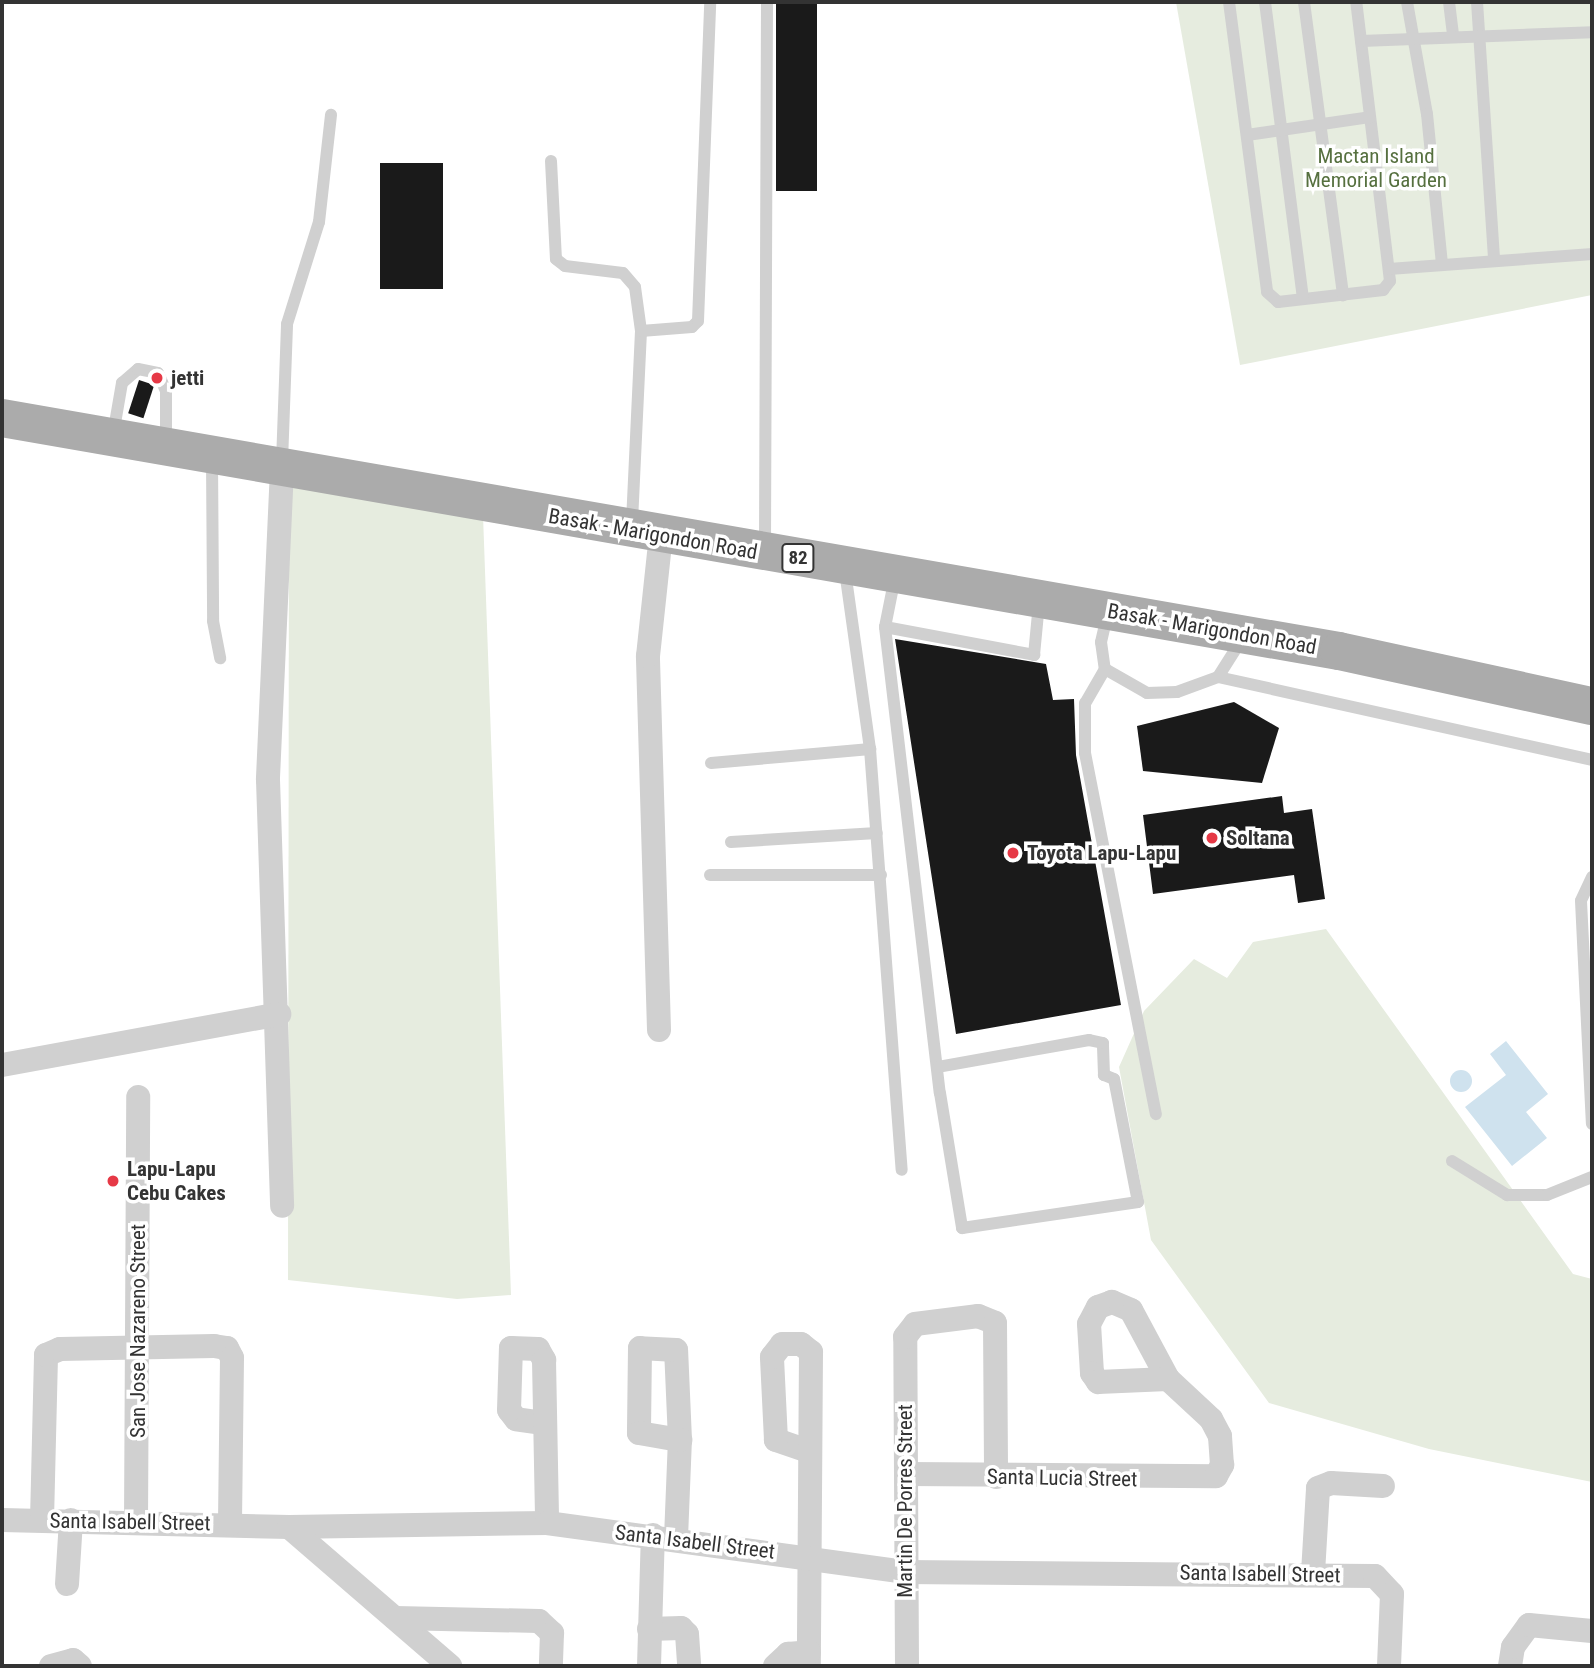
<!DOCTYPE html>
<html>
<head>
<meta charset="utf-8">
<style>
  body { margin:0 }
  #map { position:relative; width:1594px; height:1668px; overflow:hidden; background:#fff; font-family:"Roboto Condensed",sans-serif }
  div>[style] { position:absolute }
  .green>* { inset:0; background:#e6ecdf }
  .water>* { inset:0; background:#cfe2ee }
  .round { border-radius:50% }
  .building>* { inset:0; background:#1a1a1a; transform-origin:0 0 }
  .service>* { height:12px; margin:-6px; padding:0 6px; transform-origin:6px; border-radius:6px; background:#d0d0d0 }
  .minor>* { height:24px; margin:-12px; padding:0 12px; transform-origin:12px; border-radius:12px; background:#d0d0d0 }
  .primary>* { height:38px; margin:-19px; padding:0 19px; transform-origin:19px; border-radius:19px; background:#ababab }
  .dots>* { width:19px; height:19px; translate:-50% -50%; box-sizing:border-box; border:4px solid #fff; border-radius:50% }
  span { translate:-50% -50%; white-space:nowrap; text-align:center; line-height:1.15; -webkit-text-stroke:7px #fff; paint-order:stroke }
  .shield-label span { padding:2px 5px; background:#fff; border:2px solid; border-radius:5px; -webkit-text-stroke-width:0 }
  .shield-label { font-size:19px; color:#333; font-weight:700 }
  .park-label { font-size:21px; color:#56703f }
  .poi-label { font-size:21px; color:#333; font-weight:700 }
  .left { translate:0 -50%; text-align:left }
  .street-label { font-size:21px; color:#333 }
  .frame { position:absolute; inset:0; border:4px solid #333; pointer-events:none }
</style>
</head>
<body>
<div id="map">
  <div class="green">
    <div style="clip-path:polygon(1176px 2px,1592px 2px,1592px 295px,1240px 365px)"></div>
    <div style="clip-path:polygon(289px 487px,483px 515px,511px 1295px,457px 1299px,288px 1280px)"></div>
    <div style="clip-path:polygon(1326px 929px,1573px 1274px,1592px 1279px,1592px 1482px,1429px 1449px,1269px 1403px,1151px 1240px,1119px 1067px,1144px 1011px,1194px 959px,1227px 978px,1253px 942px)"></div>
  </div>
  <div class="water">
    <div style="clip-path:polygon(1506px 1041px,1548px 1094px,1526px 1112px,1547px 1138px,1512px 1166px,1465px 1107px,1506px 1075px,1490px 1054px)"></div>
    <div class="round" style="left:1450px;top:1070px;width:22px;height:22px"></div>
  </div>
  <div class="building">
    <div style="left:776px;top:2px;width:41px;height:189px"></div>
    <div style="left:443px;top:163px;width:126px;height:63px;rotate:90deg"></div>
    <div style="left:139px;top:380px;width:16px;height:35px;rotate:18deg"></div>
    <div style="clip-path:polygon(895px 639px,1046px 664px,1053px 700px,1074px 699px,1076px 755px,1121px 1005px,956px 1034px)"></div>
    <div style="clip-path:polygon(1234px 702px,1279px 728px,1262px 783px,1143px 771px,1137px 726px)"></div>
    <div style="clip-path:polygon(1282px 796px,1284px 813px,1312px 809px,1325px 899px,1298px 903px,1294px 875px,1153px 894px,1143px 815px)"></div>
  </div>
  <div class="service">
    <div style="left:1229px;top:2px;width:292px;rotate:82.5deg"></div>
    <div style="left:1267px;top:292px;width:15px;rotate:42deg"></div>
    <div style="left:1278px;top:302px;width:106px;rotate:-6.5deg"></div>
    <div style="left:1383px;top:290px;width:11px;rotate:-52deg"></div>
    <div style="left:1390px;top:281px;width:281px;rotate:-96.9deg"></div>
    <div style="left:1265px;top:2px;width:299px;rotate:82.7deg"></div>
    <div style="left:1304px;top:2px;width:296px;rotate:82.4deg"></div>
    <div style="left:1407px;top:2px;width:114px;rotate:79.9deg"></div>
    <div style="left:1427px;top:114px;width:151px;rotate:84.3deg"></div>
    <div style="left:1449px;top:2px;width:32px;rotate:83deg"></div>
    <div style="left:1477px;top:2px;width:258px;rotate:86.2deg"></div>
    <div style="left:1361px;top:41px;width:231px;rotate:-2.2deg"></div>
    <div style="left:1247px;top:135px;width:124px;rotate:-8.3deg"></div>
    <div style="left:551px;top:161px;width:98px;rotate:87.1deg"></div>
    <div style="left:556px;top:259px;width:11px;rotate:38deg"></div>
    <div style="left:565px;top:266px;width:58px;rotate:6.9deg"></div>
    <div style="left:623px;top:273px;width:18px;rotate:49deg"></div>
    <div style="left:635px;top:287px;width:44px;rotate:82.2deg"></div>
    <div style="left:641px;top:331px;width:194px;rotate:92.7deg"></div>
    <div style="left:1389px;top:269px;width:204px;rotate:-4.2deg"></div>
    <div style="left:641px;top:331px;width:51px;rotate:-4.5deg"></div>
    <div style="left:692px;top:327px;width:8px;rotate:-45deg"></div>
    <div style="left:698px;top:321px;width:319px;rotate:-87.8deg"></div>
    <div style="left:113px;top:435px;width:53px;rotate:-80.2deg"></div>
    <div style="left:122px;top:383px;width:21px;rotate:-41deg"></div>
    <div style="left:138px;top:369px;width:20px;rotate:11deg"></div>
    <div style="left:158px;top:373px;width:20px;rotate:66deg"></div>
    <div style="left:166px;top:391px;width:53px;rotate:90deg"></div>
    <div style="left:212px;top:459px;width:162px;rotate:89.6deg"></div>
    <div style="left:213px;top:621px;width:38px;rotate:79deg"></div>
    <div style="left:282px;top:462px;width:138px;rotate:-87.9deg"></div>
    <div style="left:287px;top:324px;width:107px;rotate:-72.6deg"></div>
    <div style="left:319px;top:222px;width:108px;rotate:-83.6deg"></div>
    <div style="left:765px;top:545px;width:543px;rotate:-89.79deg"></div>
    <div style="left:845px;top:571px;width:180px;rotate:82deg"></div>
    <div style="left:870px;top:749px;width:422px;rotate:85.7deg"></div>
    <div style="left:895px;top:577px;width:51px;rotate:101.3deg"></div>
    <div style="left:885px;top:627px;width:152px;rotate:10.6deg"></div>
    <div style="left:1034px;top:655px;width:52px;rotate:-84.5deg"></div>
    <div style="left:1107px;top:616px;width:27px;rotate:103deg"></div>
    <div style="left:1101px;top:642px;width:27px;rotate:82deg"></div>
    <div style="left:1105px;top:669px;width:48px;rotate:29.7deg"></div>
    <div style="left:1147px;top:693px;width:30px;rotate:-2deg"></div>
    <div style="left:1177px;top:692px;width:44px;rotate:-20.1deg"></div>
    <div style="left:1218px;top:677px;width:383px;rotate:12.5deg"></div>
    <div style="left:885px;top:627px;width:469px;rotate:83.3deg"></div>
    <div style="left:940px;top:1093px;width:137px;rotate:80.7deg"></div>
    <div style="left:962px;top:1228px;width:178px;rotate:-8.4deg"></div>
    <div style="left:1138px;top:1202px;width:125px;rotate:-101deg"></div>
    <div style="left:1114px;top:1079px;width:11px;rotate:-158deg"></div>
    <div style="left:1104px;top:1075px;width:32px;rotate:-92deg"></div>
    <div style="left:1103px;top:1043px;width:14px;rotate:-168deg"></div>
    <div style="left:1089px;top:1040px;width:153px;rotate:169.9deg"></div>
    <div style="left:1105px;top:669px;width:39px;rotate:120deg"></div>
    <div style="left:1085px;top:703px;width:50px;rotate:90deg"></div>
    <div style="left:1085px;top:753px;width:368px;rotate:78.9deg"></div>
    <div style="left:1218px;top:677px;width:45px;rotate:-57.7deg"></div>
    <div style="left:711px;top:763px;width:160px;rotate:-5deg"></div>
    <div style="left:731px;top:842px;width:146px;rotate:-3.5deg"></div>
    <div style="left:710px;top:875px;width:171px"></div>
    <div style="left:1592px;top:877px;width:26px;rotate:115deg"></div>
    <div style="left:1581px;top:901px;width:223px;rotate:87.2deg"></div>
    <div style="left:1452px;top:1161px;width:65px;rotate:31.7deg"></div>
    <div style="left:1507px;top:1195px;width:40px"></div>
    <div style="left:1547px;top:1195px;width:48px;rotate:-21.8deg"></div>
  </div>
  <div class="minor">
    <div style="left:282px;top:469px;width:311px;rotate:92.6deg"></div>
    <div style="left:268px;top:780px;width:426px;rotate:88.1deg"></div>
    <div style="left:659px;top:1030px;width:374px;rotate:-91.7deg"></div>
    <div style="left:648px;top:656px;width:122px;rotate:-83.9deg"></div>
    <div style="left:2px;top:1065px;width:282px;rotate:-10.4deg"></div>
    <div style="left:543px;top:1423px;width:27px;rotate:-172deg"></div>
    <div style="left:516px;top:1419px;width:11px;rotate:-128deg"></div>
    <div style="left:509px;top:1410px;width:62px;rotate:-88.2deg"></div>
    <div style="left:511px;top:1348px;width:27px;rotate:2deg"></div>
    <div style="left:538px;top:1349px;width:13px;rotate:61deg"></div>
    <div style="left:544px;top:1360px;width:163px;rotate:88.9deg"></div>
    <div style="left:808px;top:1451px;width:34px;rotate:-161deg"></div>
    <div style="left:776px;top:1440px;width:83px;rotate:-92.8deg"></div>
    <div style="left:772px;top:1357px;width:16px;rotate:-52deg"></div>
    <div style="left:782px;top:1344px;width:19px"></div>
    <div style="left:801px;top:1344px;width:13px;rotate:39deg"></div>
    <div style="left:811px;top:1352px;width:314px;rotate:90.4deg"></div>
    <div style="left:907px;top:1474px;width:309px;rotate:0.4deg"></div>
    <div style="left:1216px;top:1476px;width:13px;rotate:-61deg"></div>
    <div style="left:1222px;top:1465px;width:29px;rotate:-94deg"></div>
    <div style="left:1220px;top:1436px;width:19px;rotate:-118deg"></div>
    <div style="left:1211px;top:1419px;width:59px;rotate:-137.1deg"></div>
    <div style="left:1168px;top:1379px;width:78px;rotate:-118.2deg"></div>
    <div style="left:1131px;top:1310px;width:21px;rotate:-157deg"></div>
    <div style="left:1112px;top:1302px;width:15px;rotate:160deg"></div>
    <div style="left:1098px;top:1307px;width:19px;rotate:118deg"></div>
    <div style="left:1089px;top:1324px;width:49px;rotate:86.5deg"></div>
    <div style="left:1092px;top:1373px;width:11px;rotate:56deg"></div>
    <div style="left:1098px;top:1382px;width:70px;rotate:-2.5deg"></div>
    <div style="left:2px;top:1520px;width:287px;rotate:1.4deg"></div>
    <div style="left:289px;top:1527px;width:258px;rotate:-0.9deg"></div>
    <div style="left:547px;top:1523px;width:359px;rotate:7.8deg"></div>
    <div style="left:903px;top:1572px;width:472px;rotate:0.5deg"></div>
    <div style="left:1375px;top:1576px;width:25px;rotate:47deg"></div>
    <div style="left:1392px;top:1594px;width:72px;rotate:92.4deg"></div>
    <div style="left:42px;top:1520px;width:165px;rotate:-88.6deg"></div>
    <div style="left:46px;top:1355px;width:15px;rotate:-23deg"></div>
    <div style="left:60px;top:1349px;width:154px;rotate:-1.1deg"></div>
    <div style="left:214px;top:1346px;width:13px;rotate:9deg"></div>
    <div style="left:227px;top:1348px;width:11px;rotate:63deg"></div>
    <div style="left:232px;top:1358px;width:166px;rotate:90.7deg"></div>
    <div style="left:136px;top:1523px;width:426px;rotate:-89.7deg"></div>
    <div style="left:289px;top:1527px;width:213px;rotate:40.8deg"></div>
    <div style="left:676px;top:1538px;width:98px;rotate:-87.7deg"></div>
    <div style="left:680px;top:1440px;width:90px;rotate:-92.5deg"></div>
    <div style="left:676px;top:1350px;width:36px;rotate:-177deg"></div>
    <div style="left:640px;top:1348px;width:85px;rotate:90.7deg"></div>
    <div style="left:639px;top:1433px;width:42px;rotate:9.7deg"></div>
    <div style="left:1313px;top:1573px;width:85px;rotate:-86.6deg"></div>
    <div style="left:1318px;top:1488px;width:14px;rotate:-21deg"></div>
    <div style="left:1331px;top:1483px;width:52px;rotate:3.3deg"></div>
    <div style="left:67px;top:1584px;width:64px;rotate:-86.4deg"></div>
    <div style="left:395px;top:1618px;width:144px;rotate:1.2deg"></div>
    <div style="left:539px;top:1621px;width:18px;rotate:43deg"></div>
    <div style="left:552px;top:1633px;width:33px;rotate:92deg"></div>
    <div style="left:649px;top:1629px;width:32px;rotate:-2deg"></div>
    <div style="left:681px;top:1628px;width:8px;rotate:45deg"></div>
    <div style="left:687px;top:1634px;width:32px;rotate:86deg"></div>
    <div style="left:51px;top:1666px;width:23px;rotate:-15deg"></div>
    <div style="left:73px;top:1660px;width:9px;rotate:41deg"></div>
    <div style="left:649px;top:1666px;width:131px;rotate:-88.3deg"></div>
    <div style="left:775px;top:1666px;width:18px;rotate:-43deg"></div>
    <div style="left:788px;top:1654px;width:21px;rotate:-5deg"></div>
    <div style="left:907px;top:1666px;width:329px;rotate:-90.3deg"></div>
    <div style="left:905px;top:1337px;width:16px;rotate:-52deg"></div>
    <div style="left:915px;top:1324px;width:64px;rotate:-7.2deg"></div>
    <div style="left:978px;top:1316px;width:18px;rotate:22deg"></div>
    <div style="left:995px;top:1323px;width:154px;rotate:89.6deg"></div>
    <div style="left:1510px;top:1666px;width:19px;rotate:-81deg"></div>
    <div style="left:1513px;top:1647px;width:27px;rotate:-54deg"></div>
    <div style="left:1529px;top:1625px;width:63px;rotate:5.4deg"></div>
  </div>
  <div class="primary">
    <div style="left:2px;top:418px;width:1357px;rotate:9.89deg"></div>
    <div style="left:1339px;top:651px;width:259px;rotate:12.3deg"></div>
  </div>
  <div class="dots">
    <div style="left:157px;top:378px;background:#e63946"></div>
    <div style="left:1212px;top:838px;background:#e63946"></div>
    <div style="left:1013px;top:853px;background:#e63946"></div>
    <div style="left:113px;top:1181px;background:#e63946"></div>
  </div>
  <div class="shield-label">
    <span style="left:798px;top:558px">82</span>
  </div>
  <div class="park-label">
    <span style="left:1376px;top:168px">Mactan Island<br>Memorial Garden</span>
  </div>
  <div class="poi-label">
    <span class="left" style="left:171px;top:378px">jetti</span>
    <span class="left" style="left:1226px;top:838px">Soltana</span>
    <span class="left" style="left:1027px;top:853px">Toyota Lapu-Lapu</span>
    <span class="left" style="left:127px;top:1181px">Lapu-Lapu<br>Cebu Cakes</span>
  </div>
  <div class="street-label">
    <span style="left:653px;top:534px;rotate:10deg">Basak - Marigondon Road</span>
    <span style="left:1212px;top:629px;rotate:10deg">Basak - Marigondon Road</span>
    <span style="left:138px;top:1331px;rotate:-90deg">San Jose Nazareno Street</span>
    <span style="left:1062px;top:1478px;rotate:1deg">Santa Lucia Street</span>
    <span style="left:905px;top:1501px;rotate:-90deg">Martin De Porres Street</span>
    <span style="left:130px;top:1522px;rotate:1deg">Santa Isabell Street</span>
    <span style="left:695px;top:1542px;rotate:7deg">Santa Isabell Street</span>
    <span style="left:1260px;top:1574px;rotate:1deg">Santa Isabell Street</span>
  </div>
  <div class="frame"></div>
</div>
</body>
</html>
